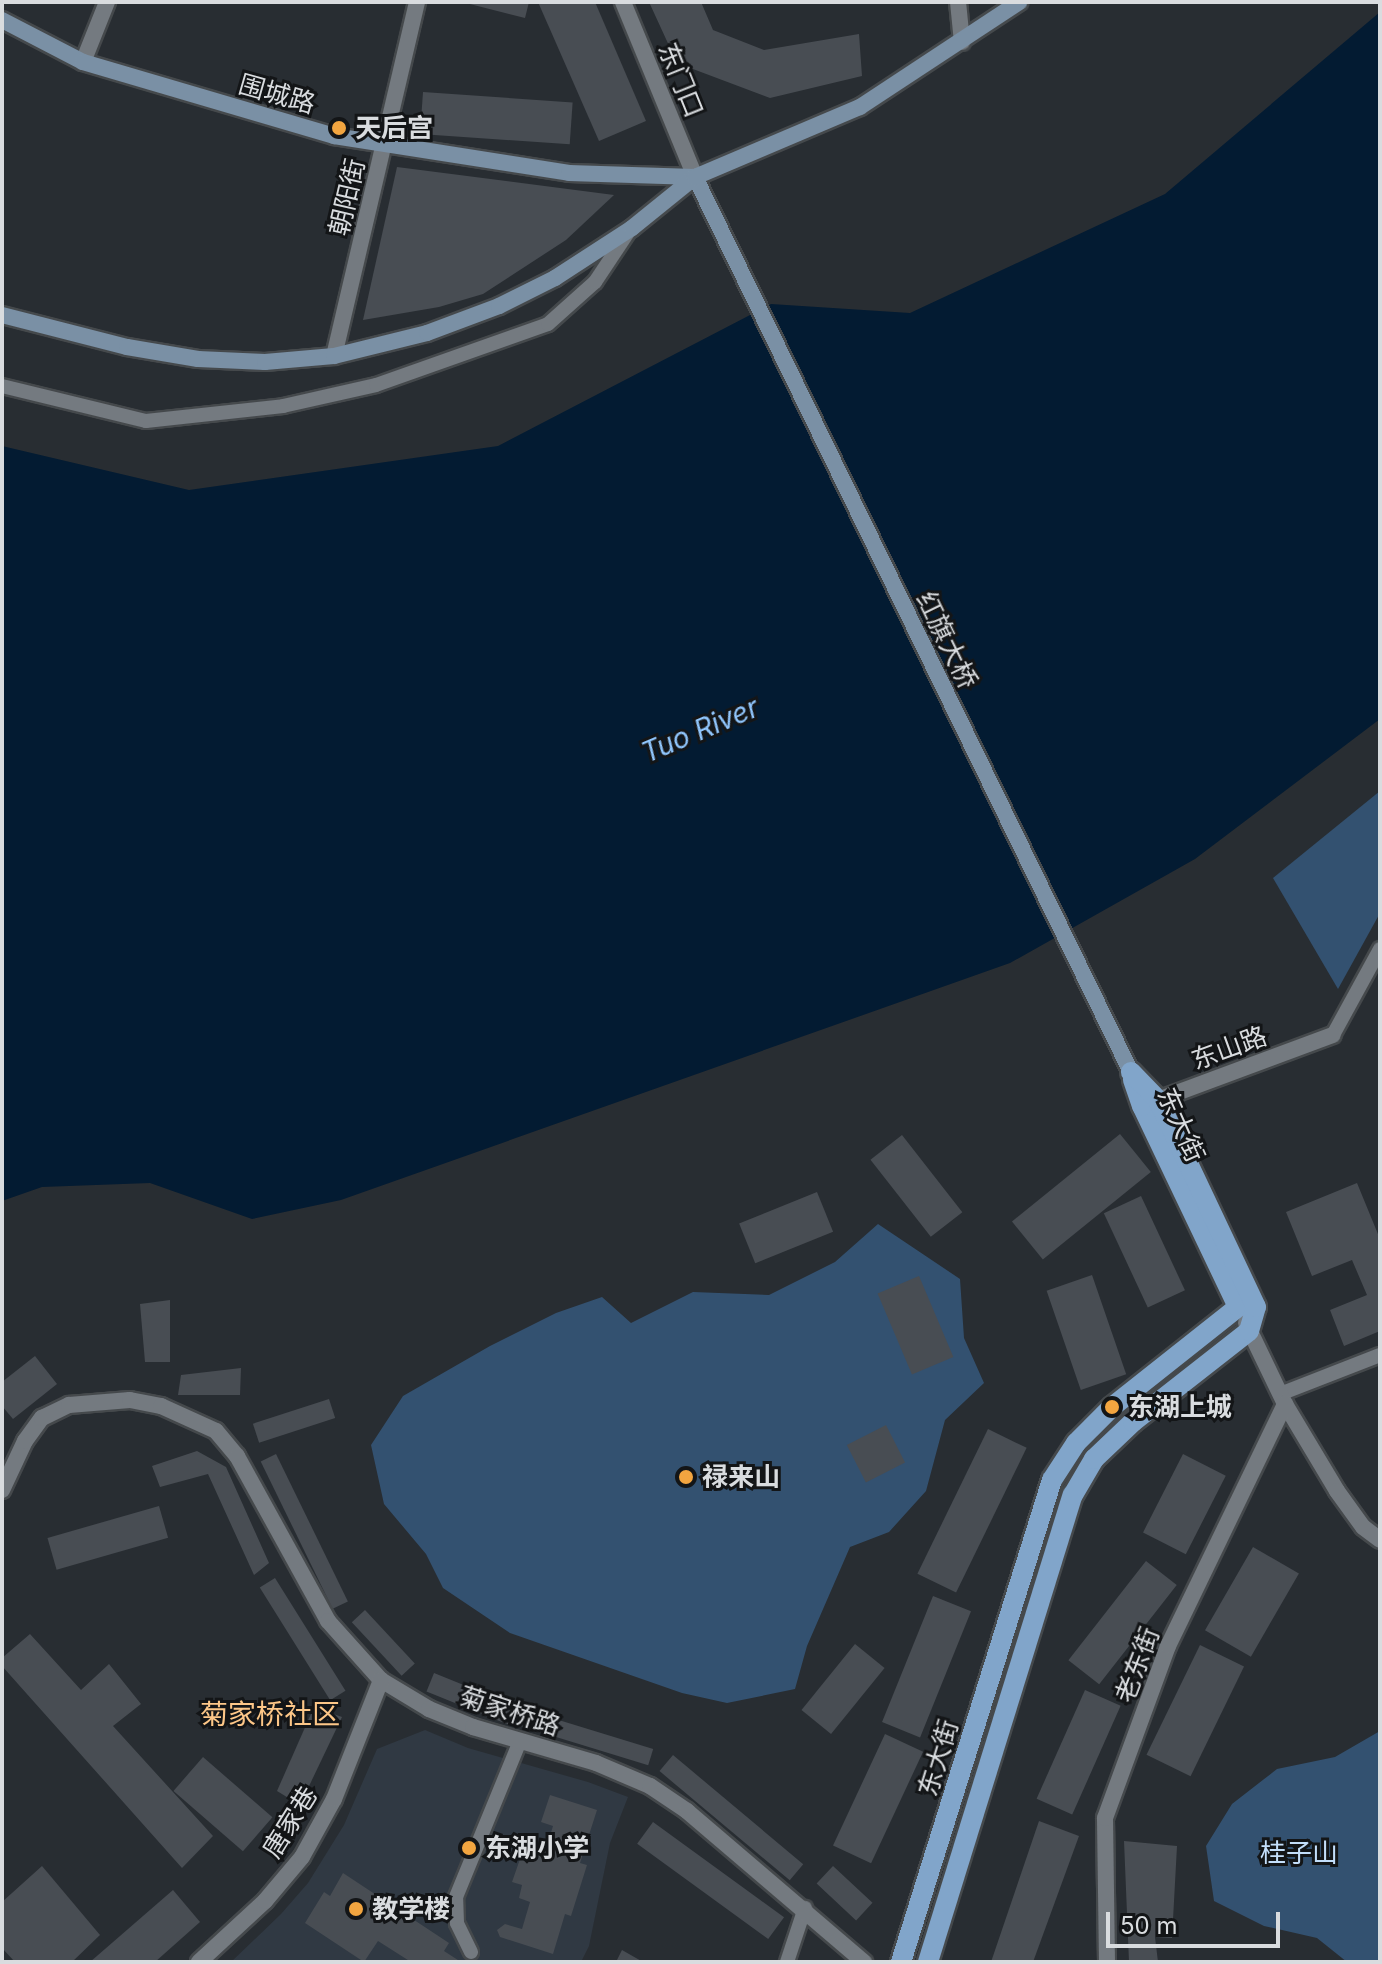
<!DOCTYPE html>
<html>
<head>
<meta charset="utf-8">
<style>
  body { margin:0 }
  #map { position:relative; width:1382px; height:1964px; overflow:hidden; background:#282d32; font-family:Inter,"Noto Sans SC",sans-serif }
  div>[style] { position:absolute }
  .built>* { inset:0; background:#303943 }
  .green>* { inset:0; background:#335170 }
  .water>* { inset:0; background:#031b32 }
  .building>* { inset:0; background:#484d53; transform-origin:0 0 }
  .roads { filter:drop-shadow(2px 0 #45494c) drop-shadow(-2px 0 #45494c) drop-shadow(0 2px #45494c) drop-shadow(0 -2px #45494c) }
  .lane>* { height:14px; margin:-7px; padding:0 7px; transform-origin:7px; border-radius:7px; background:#747a80 }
  .street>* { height:16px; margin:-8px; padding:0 8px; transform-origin:8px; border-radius:8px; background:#747a80 }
  .secondary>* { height:16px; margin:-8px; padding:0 8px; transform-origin:8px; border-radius:8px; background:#7a90a5 }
  .primary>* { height:20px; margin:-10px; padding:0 10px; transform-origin:10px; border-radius:10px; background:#81a5ca }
  .dots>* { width:22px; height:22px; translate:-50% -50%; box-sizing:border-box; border:4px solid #131517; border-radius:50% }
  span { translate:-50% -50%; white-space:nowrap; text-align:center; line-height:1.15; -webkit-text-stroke:6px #131517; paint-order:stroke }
  .street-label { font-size:26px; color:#d9dcdf }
  .poi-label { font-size:26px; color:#d9dcdf; font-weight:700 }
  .left { translate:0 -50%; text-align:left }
  .park-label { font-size:26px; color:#c3defa }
  .water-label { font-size:28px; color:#90c6fd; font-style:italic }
  .neighbourhood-label { font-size:28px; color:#fdc788 }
  .frame { position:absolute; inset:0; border:4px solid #d9dcdf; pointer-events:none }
  .scale { position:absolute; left:1106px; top:1912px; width:174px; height:36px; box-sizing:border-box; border:4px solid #d9dcdf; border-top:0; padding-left:10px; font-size:24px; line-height:28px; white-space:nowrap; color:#d9dcdf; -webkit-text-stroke:6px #131517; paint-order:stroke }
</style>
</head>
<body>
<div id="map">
  <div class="built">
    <div style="clip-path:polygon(425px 1730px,468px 1748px,588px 1782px,628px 1797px,610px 1843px,589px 1946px,581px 1962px,231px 1962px,281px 1914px,308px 1883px,344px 1825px,377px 1749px)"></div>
  </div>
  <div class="green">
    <div style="clip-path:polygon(1380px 791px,1380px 913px,1338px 989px,1273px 878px)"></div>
    <div style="clip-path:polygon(878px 1224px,960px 1279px,964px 1338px,984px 1383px,945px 1420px,926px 1491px,889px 1532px,850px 1547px,807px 1646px,795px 1689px,727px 1703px,682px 1693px,510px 1633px,443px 1588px,426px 1554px,384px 1504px,371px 1445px,403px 1396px,490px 1346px,556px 1313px,602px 1297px,631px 1323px,693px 1292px,769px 1295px,835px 1262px)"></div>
    <div style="clip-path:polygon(1380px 1731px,1380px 1962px,1347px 1962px,1317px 1938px,1264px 1926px,1214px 1901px,1206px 1846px,1232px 1804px,1277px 1769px,1335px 1757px)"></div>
  </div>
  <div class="water">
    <div style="clip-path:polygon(1380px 12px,1380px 719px,1195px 859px,1010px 963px,341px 1200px,252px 1219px,150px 1183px,42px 1187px,2px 1201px,2px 446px,189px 490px,498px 446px,771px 304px,910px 313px,1165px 194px)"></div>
  </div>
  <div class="building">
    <div style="clip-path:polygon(462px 2px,529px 2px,525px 18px)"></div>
    <div style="clip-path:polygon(538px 2px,595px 2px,646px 121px,599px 141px)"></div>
    <div style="clip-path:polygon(649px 2px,701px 2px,713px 30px,764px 50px,859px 34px,862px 76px,770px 98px,677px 63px)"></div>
    <div style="left:423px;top:92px;width:150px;height:42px;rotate:4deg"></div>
    <div style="clip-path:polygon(397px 167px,614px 195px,566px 240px,483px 294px,439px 307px,363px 320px)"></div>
    <div style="left:1120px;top:1134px;width:49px;height:139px;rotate:51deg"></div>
    <div style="left:902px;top:1135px;width:98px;height:40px;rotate:52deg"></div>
    <div style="clip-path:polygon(1357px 1183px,1380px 1239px,1380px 1331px,1344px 1346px,1330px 1310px,1367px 1295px,1352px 1260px,1312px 1276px,1286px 1212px)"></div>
    <div style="left:817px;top:1192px;width:43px;height:84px;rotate:68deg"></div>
    <div style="left:1141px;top:1196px;width:104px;height:41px;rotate:65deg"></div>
    <div style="left:1092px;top:1275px;width:105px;height:48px;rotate:71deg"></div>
    <div style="left:919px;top:1276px;width:88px;height:45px;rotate:67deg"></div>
    <div style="clip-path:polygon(170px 1300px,170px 1362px,145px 1362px,140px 1304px)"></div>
    <div style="clip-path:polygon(35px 1356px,57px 1384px,13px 1419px,2px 1406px,2px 1382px)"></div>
    <div style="clip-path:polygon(241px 1368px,240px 1395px,178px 1395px,181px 1375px)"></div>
    <div style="left:329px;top:1399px;width:20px;height:80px;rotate:72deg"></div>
    <div style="left:886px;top:1425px;width:42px;height:44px;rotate:63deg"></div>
    <div style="left:988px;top:1429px;width:43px;height:161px;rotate:26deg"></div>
    <div style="clip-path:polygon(197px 1451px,226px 1467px,269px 1563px,254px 1575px,208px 1474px,160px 1487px,152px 1466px)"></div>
    <div style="left:276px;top:1454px;width:164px;height:17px;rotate:64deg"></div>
    <div style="left:1183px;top:1454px;width:48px;height:88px;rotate:27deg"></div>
    <div style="left:159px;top:1506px;width:33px;height:116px;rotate:74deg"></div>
    <div style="left:1253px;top:1547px;width:53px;height:96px;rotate:30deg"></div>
    <div style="left:1146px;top:1561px;width:39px;height:126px;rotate:38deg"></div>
    <div style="left:275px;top:1578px;width:133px;height:18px;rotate:58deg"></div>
    <div style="left:933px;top:1596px;width:41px;height:136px;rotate:22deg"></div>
    <div style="left:365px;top:1610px;width:73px;height:18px;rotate:47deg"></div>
    <div style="clip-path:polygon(30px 1634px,81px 1690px,109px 1664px,141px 1704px,113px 1726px,213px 1836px,182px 1868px,2px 1666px,2px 1658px)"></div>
    <div style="left:855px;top:1644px;width:38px;height:85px;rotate:39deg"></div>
    <div style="left:1200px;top:1645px;width:49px;height:122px;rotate:26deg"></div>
    <div style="left:434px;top:1673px;width:88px;height:20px;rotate:22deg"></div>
    <div style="left:1085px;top:1690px;width:39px;height:119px;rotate:24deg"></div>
    <div style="clip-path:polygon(314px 1707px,342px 1717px,300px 1805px,277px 1791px)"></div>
    <div style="left:526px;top:1710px;width:133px;height:17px;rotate:17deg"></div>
    <div style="left:885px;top:1734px;width:42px;height:123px;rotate:25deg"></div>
    <div style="left:673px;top:1755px;width:170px;height:21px;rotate:40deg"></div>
    <div style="left:203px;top:1757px;width:92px;height:45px;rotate:41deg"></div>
    <div style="clip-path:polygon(550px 1795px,597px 1810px,580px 1863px,587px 1865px,571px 1916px,565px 1914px,553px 1954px,500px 1937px,497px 1930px,505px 1924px,522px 1929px,530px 1902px,519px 1898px,522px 1885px,512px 1882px,520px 1859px,529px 1862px,533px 1848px,545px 1852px,553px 1826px,541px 1822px)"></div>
    <div style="clip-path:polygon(1039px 1821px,1079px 1836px,1033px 1962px,991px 1962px)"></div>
    <div style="left:653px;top:1822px;width:162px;height:27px;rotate:36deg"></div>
    <div style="clip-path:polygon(1124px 1841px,1177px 1846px,1172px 1938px,1155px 1937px,1158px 1962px,1129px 1962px)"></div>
    <div style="clip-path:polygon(42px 1866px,100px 1935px,72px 1962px,15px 1962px,2px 1948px,2px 1902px)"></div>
    <div style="left:833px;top:1866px;width:54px;height:24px;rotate:43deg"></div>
    <div style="clip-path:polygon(343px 1873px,449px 1943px,444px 1951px,461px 1962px,411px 1962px,378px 1941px,364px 1962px,305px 1923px,324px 1892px,330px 1896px)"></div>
    <div style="clip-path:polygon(173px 1890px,200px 1922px,155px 1962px,90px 1962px)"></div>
    <div style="clip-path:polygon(622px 1950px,643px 1962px,616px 1962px)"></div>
  </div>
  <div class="roads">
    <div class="lane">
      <div style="left:2px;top:386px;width:148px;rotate:13.7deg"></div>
      <div style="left:146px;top:421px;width:138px;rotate:-6.2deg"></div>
      <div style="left:283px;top:406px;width:95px;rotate:-12.7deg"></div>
      <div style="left:376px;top:385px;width:182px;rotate:-19.5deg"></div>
      <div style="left:548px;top:324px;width:63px;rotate:-41.8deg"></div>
      <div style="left:595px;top:282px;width:61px;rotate:-56.3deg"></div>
      <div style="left:1333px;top:1035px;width:98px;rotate:-61.3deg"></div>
      <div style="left:1280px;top:1394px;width:107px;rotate:-21.3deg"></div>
      <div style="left:471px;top:1952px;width:32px;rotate:-116deg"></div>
      <div style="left:457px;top:1923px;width:26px;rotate:-92deg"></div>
      <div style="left:456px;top:1897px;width:169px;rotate:-67.7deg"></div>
      <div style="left:787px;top:1962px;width:57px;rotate:-71.6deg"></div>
    </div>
    <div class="street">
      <div style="left:623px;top:2px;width:189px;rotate:67.6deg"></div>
      <div style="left:958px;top:2px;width:40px;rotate:84.3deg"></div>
      <div style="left:83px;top:62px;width:65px;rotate:-68.2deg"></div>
      <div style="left:334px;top:356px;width:364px;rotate:-76.8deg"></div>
      <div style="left:1147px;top:1104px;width:198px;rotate:-20.4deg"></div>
      <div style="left:1246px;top:1323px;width:90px;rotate:64.3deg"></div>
      <div style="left:1285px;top:1404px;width:101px;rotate:59.1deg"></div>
      <div style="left:1337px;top:1491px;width:44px;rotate:54.2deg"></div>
      <div style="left:1363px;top:1527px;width:21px;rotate:37deg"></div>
      <div style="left:2px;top:1490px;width:54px;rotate:-64.9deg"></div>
      <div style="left:25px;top:1441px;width:29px;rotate:-54deg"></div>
      <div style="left:42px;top:1418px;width:30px;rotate:-26deg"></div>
      <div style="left:69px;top:1405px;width:61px;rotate:-4.7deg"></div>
      <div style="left:130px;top:1400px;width:32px;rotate:11deg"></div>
      <div style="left:161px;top:1406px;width:60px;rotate:24.4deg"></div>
      <div style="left:216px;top:1431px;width:33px;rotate:50deg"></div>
      <div style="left:237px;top:1456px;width:188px;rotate:61.1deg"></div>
      <div style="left:328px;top:1621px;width:79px;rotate:48.1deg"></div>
      <div style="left:381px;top:1680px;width:56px;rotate:31.1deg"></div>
      <div style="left:429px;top:1709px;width:48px;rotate:22.2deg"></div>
      <div style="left:473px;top:1727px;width:128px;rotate:16.3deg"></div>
      <div style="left:596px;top:1763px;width:59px;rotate:23.1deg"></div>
      <div style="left:650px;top:1786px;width:45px;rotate:34deg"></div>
      <div style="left:687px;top:1811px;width:233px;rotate:40.5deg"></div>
      <div style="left:199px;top:1962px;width:90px;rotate:-42.7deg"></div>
      <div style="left:265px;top:1901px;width:57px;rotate:-49.9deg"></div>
      <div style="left:302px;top:1857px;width:66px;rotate:-61.1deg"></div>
      <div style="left:334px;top:1799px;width:128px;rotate:-68.4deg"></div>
      <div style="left:1107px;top:1962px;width:144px;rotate:-90.8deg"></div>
      <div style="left:1105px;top:1818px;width:183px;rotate:-69.9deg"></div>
      <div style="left:1168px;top:1646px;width:269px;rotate:-64.2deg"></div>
    </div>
    <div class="secondary">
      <div style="left:2px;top:20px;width:91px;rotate:27.4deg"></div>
      <div style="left:83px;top:62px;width:262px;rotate:16.4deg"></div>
      <div style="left:334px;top:136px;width:238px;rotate:8.9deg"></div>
      <div style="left:569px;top:173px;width:126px;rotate:1.8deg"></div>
      <div style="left:695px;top:177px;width:996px;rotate:64.03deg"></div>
      <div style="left:2px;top:315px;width:129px;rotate:14.4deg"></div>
      <div style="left:127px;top:347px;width:72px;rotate:9.6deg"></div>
      <div style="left:198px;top:359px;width:67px;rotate:2.6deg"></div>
      <div style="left:265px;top:362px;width:69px;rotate:-5deg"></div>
      <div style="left:334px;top:356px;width:96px;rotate:-13.9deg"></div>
      <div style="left:427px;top:333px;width:77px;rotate:-20.6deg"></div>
      <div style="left:499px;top:306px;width:63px;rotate:-26.6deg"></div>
      <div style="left:555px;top:278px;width:92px;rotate:-33deg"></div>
      <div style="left:632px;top:228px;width:81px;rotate:-39deg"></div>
      <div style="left:695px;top:177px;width:179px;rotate:-23deg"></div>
      <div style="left:860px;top:107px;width:191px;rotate:-33.4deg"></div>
    </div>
    <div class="primary">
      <div style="left:901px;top:1962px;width:505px;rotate:-72.61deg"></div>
      <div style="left:1052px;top:1480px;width:44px;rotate:-57deg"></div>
      <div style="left:1076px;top:1443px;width:51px;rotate:-45deg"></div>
      <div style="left:1112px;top:1407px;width:161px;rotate:-38.4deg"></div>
      <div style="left:1238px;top:1307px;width:223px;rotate:-115.5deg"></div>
      <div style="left:1142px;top:1106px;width:28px;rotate:-109deg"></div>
      <div style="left:928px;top:1962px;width:489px;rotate:-72.8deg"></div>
      <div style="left:1073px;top:1495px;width:42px;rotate:-59.7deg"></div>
      <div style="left:1094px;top:1459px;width:54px;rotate:-43.5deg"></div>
      <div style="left:1133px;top:1422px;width:147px;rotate:-38.1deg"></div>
      <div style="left:1249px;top:1331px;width:25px;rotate:-74deg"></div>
      <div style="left:1256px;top:1307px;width:229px;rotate:-115.3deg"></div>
      <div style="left:1158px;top:1100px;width:39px;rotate:-134deg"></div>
    </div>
  </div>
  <div class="dots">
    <div style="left:339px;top:128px;background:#f2a540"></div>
    <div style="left:1112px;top:1407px;background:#f2a540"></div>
    <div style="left:686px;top:1477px;background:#f2a540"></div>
    <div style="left:469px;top:1848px;background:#f2a540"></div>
    <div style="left:356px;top:1909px;background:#f2a540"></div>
  </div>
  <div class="street-label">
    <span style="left:681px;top:80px;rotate:68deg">东门口</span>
    <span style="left:277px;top:94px;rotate:16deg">围城路</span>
    <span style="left:347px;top:197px;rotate:-77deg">朝阳街</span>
    <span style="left:947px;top:640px;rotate:64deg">红旗大桥</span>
    <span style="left:1229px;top:1048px;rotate:-20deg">东山路</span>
    <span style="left:1181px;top:1125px;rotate:66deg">东大街</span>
    <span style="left:1137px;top:1665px;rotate:-69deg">老东街</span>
    <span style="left:510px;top:1711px;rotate:18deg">菊家桥路</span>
    <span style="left:938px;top:1758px;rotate:-73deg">东大街</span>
    <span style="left:290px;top:1822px;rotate:-58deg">唐家巷</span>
  </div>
  <div class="poi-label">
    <span class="left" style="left:355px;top:128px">天后宫</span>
    <span class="left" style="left:1128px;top:1407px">东湖上城</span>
    <span class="left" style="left:702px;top:1477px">禄来山</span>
    <span class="left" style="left:485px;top:1848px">东湖小学</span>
    <span class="left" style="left:372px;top:1909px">教学楼</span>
  </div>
  <div class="park-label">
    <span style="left:1299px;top:1853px">桂子山</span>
  </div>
  <div class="water-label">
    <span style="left:700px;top:730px;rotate:-23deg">Tuo River</span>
  </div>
  <div class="neighbourhood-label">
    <span style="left:270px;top:1714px">菊家桥社区</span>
  </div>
  <div class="frame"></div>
  <div class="scale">50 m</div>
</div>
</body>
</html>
